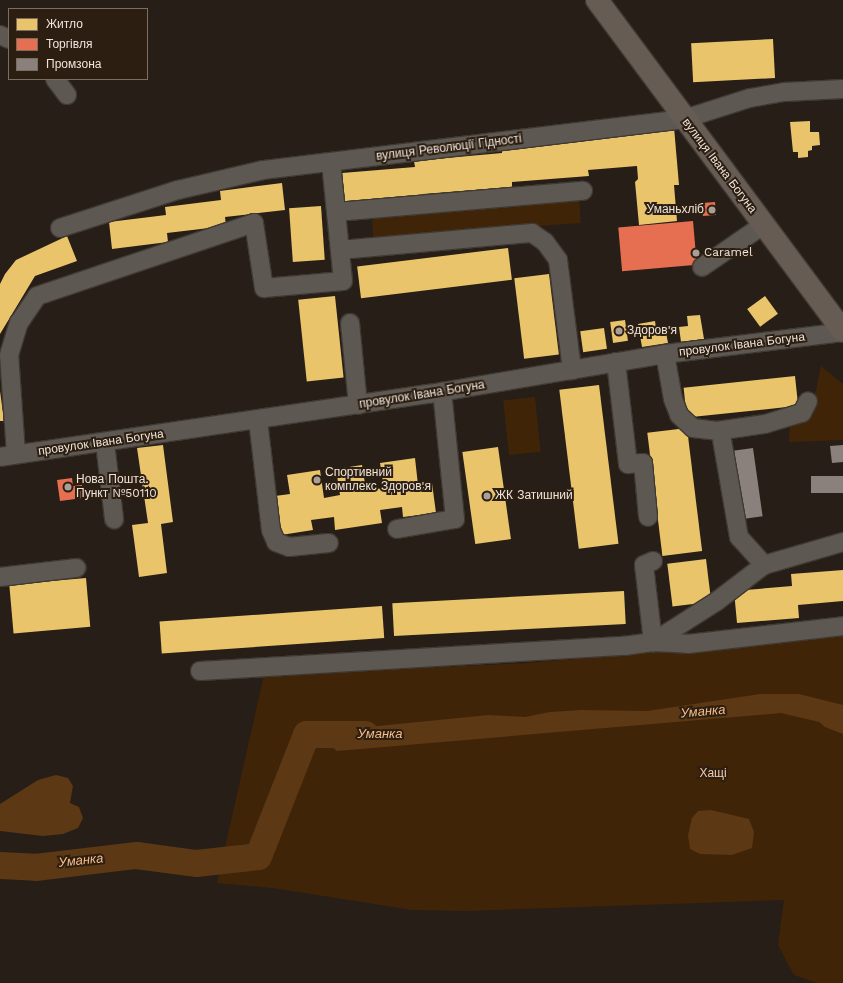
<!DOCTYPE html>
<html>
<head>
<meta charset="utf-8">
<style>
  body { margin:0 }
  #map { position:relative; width:843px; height:983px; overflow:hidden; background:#261e17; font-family:"Work Sans",sans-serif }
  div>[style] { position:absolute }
  .green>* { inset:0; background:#402407; transform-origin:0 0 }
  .water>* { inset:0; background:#5c3814 }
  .homes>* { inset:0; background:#e9c46a; transform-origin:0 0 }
  .shops>* { inset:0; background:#e76f51; transform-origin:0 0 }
  .industry>* { inset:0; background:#8a817c; transform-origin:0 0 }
  .river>* { height:27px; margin:-13.5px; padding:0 13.5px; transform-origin:13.5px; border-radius:13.5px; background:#5c3814 }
  .roads { filter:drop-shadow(1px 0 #3f3933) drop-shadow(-1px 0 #3f3933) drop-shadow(0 1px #3f3933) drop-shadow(0 -1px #3f3933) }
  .minor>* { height:18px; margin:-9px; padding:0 9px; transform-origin:9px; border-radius:9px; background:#5e5852 }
  .major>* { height:22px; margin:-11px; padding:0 11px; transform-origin:11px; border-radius:11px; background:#665c54 }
  .dots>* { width:11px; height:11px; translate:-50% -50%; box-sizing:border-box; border:2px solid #2c1e11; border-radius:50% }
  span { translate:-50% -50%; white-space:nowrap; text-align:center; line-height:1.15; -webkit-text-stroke:4px #2c1e11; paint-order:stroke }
  .street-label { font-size:12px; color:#eee4db }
  .poi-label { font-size:12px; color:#eee4db }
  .right { translate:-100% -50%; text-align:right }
  .left { translate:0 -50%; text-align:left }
  .park-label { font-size:12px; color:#f5cead }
  .water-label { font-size:13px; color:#f6bc8a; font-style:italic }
  .legend { position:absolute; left:8px; top:8px; width:140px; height:72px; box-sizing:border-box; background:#2c1e11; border:1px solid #7a6d62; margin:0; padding:5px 7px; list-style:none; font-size:12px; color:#eee4db }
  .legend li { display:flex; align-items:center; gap:8px; height:20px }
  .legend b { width:20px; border:1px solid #7a6d62 }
</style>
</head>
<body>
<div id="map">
  <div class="green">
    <div style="left:579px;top:197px;width:26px;height:208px;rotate:86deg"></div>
    <div style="clip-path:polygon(821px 366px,843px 384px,843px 440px,789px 442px,790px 421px,812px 415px,811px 401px,816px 390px)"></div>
    <div style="left:535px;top:397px;width:55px;height:32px;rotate:84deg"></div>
    <div style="clip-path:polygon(843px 630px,843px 983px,817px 983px,794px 975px,778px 945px,784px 900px,467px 911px,412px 910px,273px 888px,217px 883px,264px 675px,528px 663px,677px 650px)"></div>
  </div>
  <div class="water">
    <div style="clip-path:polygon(760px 694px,799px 694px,843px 705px,843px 734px,825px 727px,819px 722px,781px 713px,337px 751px,330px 745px,327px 731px,489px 715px,525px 717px,550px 712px,581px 710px,647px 711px)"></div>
    <div style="clip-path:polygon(56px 775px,68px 778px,73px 786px,70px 803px,79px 807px,83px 818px,78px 828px,63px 834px,43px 836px,0 831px,0 804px,38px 780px)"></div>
    <div style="clip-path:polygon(711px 810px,749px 819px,754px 832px,752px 848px,732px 855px,700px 854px,690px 849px,688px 835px,692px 818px,698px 811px)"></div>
  </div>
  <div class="homes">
    <div style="left:773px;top:39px;width:39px;height:82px;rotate:87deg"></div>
    <div style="clip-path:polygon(810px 121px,810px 132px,819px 132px,820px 145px,812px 146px,812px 150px,808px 151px,808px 157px,798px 158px,798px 152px,793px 152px,790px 122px)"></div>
    <div style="clip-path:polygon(674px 127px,679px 185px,674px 185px,677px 221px,639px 225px,635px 182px,638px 179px,637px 166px,588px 170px,589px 176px,512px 182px,512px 187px,423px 194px,423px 198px,345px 204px,342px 173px,415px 167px,414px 161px,502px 153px,502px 147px)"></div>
    <div style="clip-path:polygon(282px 183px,285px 210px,225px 217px,226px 226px,167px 233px,168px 242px,112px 249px,109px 222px,166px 215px,165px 207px,221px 200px,220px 191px)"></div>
    <div style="left:321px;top:206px;width:54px;height:32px;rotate:86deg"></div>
    <div style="clip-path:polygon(67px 236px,77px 261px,35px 276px,0 334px,0 284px,5px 274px,16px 260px)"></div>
    <div style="left:508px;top:248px;width:32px;height:152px;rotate:83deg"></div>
    <div style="left:549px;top:274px;width:81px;height:35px;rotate:83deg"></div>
    <div style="left:335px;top:296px;width:82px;height:37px;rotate:84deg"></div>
    <div style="left:765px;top:296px;width:22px;height:22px;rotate:54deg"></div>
    <div style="clip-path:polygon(700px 315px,704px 339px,681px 342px,679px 327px,688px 326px,687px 316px)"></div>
    <div style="left:625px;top:320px;width:21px;height:15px;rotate:82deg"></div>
    <div style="clip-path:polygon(655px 321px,656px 328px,665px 327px,668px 343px,642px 347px,638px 324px)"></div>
    <div style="left:604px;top:328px;width:21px;height:24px;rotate:82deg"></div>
    <div style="left:795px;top:376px;width:30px;height:112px;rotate:84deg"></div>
    <div style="left:599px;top:385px;width:160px;height:40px;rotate:83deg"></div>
    <div style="clip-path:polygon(0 391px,4px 421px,0 421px)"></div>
    <div style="left:687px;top:428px;width:124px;height:40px;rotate:83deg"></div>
    <div style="clip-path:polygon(163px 445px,173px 522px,161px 524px,167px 573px,139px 577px,132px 525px,148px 523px,137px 448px)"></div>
    <div style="left:498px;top:447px;width:93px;height:36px;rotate:82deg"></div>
    <div style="clip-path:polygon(415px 458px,418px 485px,432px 483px,436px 513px,403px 517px,402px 507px,380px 510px,382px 523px,335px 530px,334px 517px,311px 520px,313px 530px,281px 535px,275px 496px,290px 494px,287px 475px,320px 470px,324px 498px,340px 495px,336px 469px,362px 465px,366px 490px,384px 488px,380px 463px)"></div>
    <div style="left:706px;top:559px;width:43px;height:39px;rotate:83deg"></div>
    <div style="clip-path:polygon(843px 570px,843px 601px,798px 605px,799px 618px,737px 623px,734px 591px,792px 586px,791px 574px)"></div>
    <div style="left:86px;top:578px;width:49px;height:77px;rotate:85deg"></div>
    <div style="left:624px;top:591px;width:33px;height:232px;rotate:87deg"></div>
    <div style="left:382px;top:606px;width:32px;height:223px;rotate:86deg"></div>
  </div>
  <div class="shops">
    <div style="left:715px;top:202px;width:13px;height:13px;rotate:86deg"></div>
    <div style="left:693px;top:221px;width:44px;height:75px;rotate:85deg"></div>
    <div style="clip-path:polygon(72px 478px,73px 486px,82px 485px,83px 498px,60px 501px,57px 480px)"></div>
  </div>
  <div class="industry">
    <div style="clip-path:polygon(843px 445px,843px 462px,832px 463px,830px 446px)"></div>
    <div style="left:753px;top:448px;width:69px;height:20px;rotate:82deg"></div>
    <div style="left:843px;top:476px;width:17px;height:32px;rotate:90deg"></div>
  </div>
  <div class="river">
    <div style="left:0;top:865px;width:35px;rotate:3deg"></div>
    <div style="left:35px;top:867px;width:102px;rotate:-6.8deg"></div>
    <div style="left:136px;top:855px;width:61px;rotate:7.6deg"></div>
    <div style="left:196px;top:863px;width:62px;rotate:-6.4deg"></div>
    <div style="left:258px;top:856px;width:131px;rotate:-68.5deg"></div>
    <div style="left:306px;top:734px;width:59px"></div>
  </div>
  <div class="roads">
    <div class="minor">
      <div style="left:0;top:35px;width:10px;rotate:24deg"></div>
      <div style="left:55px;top:79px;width:20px;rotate:53deg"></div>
      <div style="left:336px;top:212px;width:248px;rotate:-4.9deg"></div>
      <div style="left:60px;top:228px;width:124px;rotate:-17.9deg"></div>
      <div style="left:178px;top:190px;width:87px;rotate:-13.2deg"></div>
      <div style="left:263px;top:170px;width:424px;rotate:-6.9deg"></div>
      <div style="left:684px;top:119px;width:69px;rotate:-17.7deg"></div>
      <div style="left:750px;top:98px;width:36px;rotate:-10deg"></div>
      <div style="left:785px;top:92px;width:58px;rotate:-3deg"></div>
      <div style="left:340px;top:250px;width:193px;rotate:-5.1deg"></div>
      <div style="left:532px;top:233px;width:16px;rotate:35deg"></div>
      <div style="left:545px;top:242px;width:22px;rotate:54deg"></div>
      <div style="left:558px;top:260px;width:111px;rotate:82.7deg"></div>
      <div style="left:702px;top:267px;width:74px;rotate:-34.5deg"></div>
      <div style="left:350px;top:323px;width:82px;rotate:84.4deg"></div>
      <div style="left:665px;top:354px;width:46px;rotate:79.9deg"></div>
      <div style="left:673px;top:399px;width:17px;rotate:69deg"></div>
      <div style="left:679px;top:415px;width:19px;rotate:43deg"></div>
      <div style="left:693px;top:428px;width:24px;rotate:7deg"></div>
      <div style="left:717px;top:431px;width:5px;rotate:37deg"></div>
      <div style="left:721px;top:434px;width:105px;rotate:80.1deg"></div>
      <div style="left:739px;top:537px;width:38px;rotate:48deg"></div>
      <div style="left:764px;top:565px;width:82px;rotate:-16.2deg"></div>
      <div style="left:616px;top:362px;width:103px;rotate:83.3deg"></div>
      <div style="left:628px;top:464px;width:15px;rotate:-4deg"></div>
      <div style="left:643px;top:463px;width:54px;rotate:84.7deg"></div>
      <div style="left:258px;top:420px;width:111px;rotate:83.3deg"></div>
      <div style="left:271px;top:530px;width:13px;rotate:67deg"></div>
      <div style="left:276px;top:542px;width:14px;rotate:21deg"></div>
      <div style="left:289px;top:547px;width:40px;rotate:-5.7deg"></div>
      <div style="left:717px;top:431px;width:49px;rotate:-8.3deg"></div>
      <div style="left:765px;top:424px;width:39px;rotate:-17deg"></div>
      <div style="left:802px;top:413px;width:13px;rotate:-63deg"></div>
      <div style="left:105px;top:443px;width:77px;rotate:83.2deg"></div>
      <div style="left:16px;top:454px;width:99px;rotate:-94deg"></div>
      <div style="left:9px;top:355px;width:34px;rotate:-73deg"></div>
      <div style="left:19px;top:323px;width:32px;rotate:-56deg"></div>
      <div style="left:37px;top:296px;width:229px;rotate:-18.6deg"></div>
      <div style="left:254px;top:223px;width:66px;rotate:81.3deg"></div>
      <div style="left:264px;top:288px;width:79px;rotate:-5.1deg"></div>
      <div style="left:343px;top:281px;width:119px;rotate:-95.8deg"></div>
      <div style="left:0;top:457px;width:434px;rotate:-8.4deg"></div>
      <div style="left:429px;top:394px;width:239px;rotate:-9.6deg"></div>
      <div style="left:665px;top:354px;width:179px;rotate:-7deg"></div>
      <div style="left:397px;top:529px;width:59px;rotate:-9.8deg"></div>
      <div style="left:455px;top:519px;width:128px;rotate:-95.8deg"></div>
      <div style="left:653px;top:561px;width:10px;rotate:156deg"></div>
      <div style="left:644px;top:565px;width:78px;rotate:83.3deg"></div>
      <div style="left:653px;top:642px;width:35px;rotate:3deg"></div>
      <div style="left:688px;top:644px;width:156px;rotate:-6.6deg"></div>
      <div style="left:0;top:577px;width:77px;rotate:-6.8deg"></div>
      <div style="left:200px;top:671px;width:425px;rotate:-3.4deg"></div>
      <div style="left:624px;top:646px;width:29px;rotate:-8deg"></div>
      <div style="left:653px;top:642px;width:76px;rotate:-32.6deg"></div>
      <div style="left:717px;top:601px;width:59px;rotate:-37.5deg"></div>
    </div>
    <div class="major">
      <div style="left:597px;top:0;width:412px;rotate:53.4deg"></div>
    </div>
  </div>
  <div class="dots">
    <div style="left:712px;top:210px;background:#a89f96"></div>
    <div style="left:696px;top:253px;background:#a89f96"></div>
    <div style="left:619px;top:331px;background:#a89f96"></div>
    <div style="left:317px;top:480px;background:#a89f96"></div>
    <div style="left:68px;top:487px;background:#a89f96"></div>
    <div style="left:487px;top:496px;background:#a89f96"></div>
  </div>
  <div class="street-label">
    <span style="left:449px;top:148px;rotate:-7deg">вулиця Революції Гідності</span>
    <span style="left:719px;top:166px;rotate:53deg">вулиця Івана Богуна</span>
    <span style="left:742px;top:345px;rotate:-7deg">провулок Івана Богуна</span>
    <span style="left:422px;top:395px;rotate:-9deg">провулок Івана Богуна</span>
    <span style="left:101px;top:443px;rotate:-8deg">провулок Івана Богуна</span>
  </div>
  <div class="poi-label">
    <span class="right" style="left:704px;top:210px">Уманьхліб</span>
    <span class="left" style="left:704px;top:253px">Caramel</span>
    <span class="left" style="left:627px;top:331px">Здоров'я</span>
    <span class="left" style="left:325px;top:480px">Спортивний<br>комплекс Здоров'я</span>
    <span class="left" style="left:76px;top:487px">Нова Пошта.<br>Пункт №50110</span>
    <span class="left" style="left:495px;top:496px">ЖК Затишний</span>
  </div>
  <div class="park-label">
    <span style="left:713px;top:774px">Хащі</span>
  </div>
  <div class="water-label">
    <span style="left:703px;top:712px;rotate:-5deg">Уманка</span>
    <span style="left:380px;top:734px">Уманка</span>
    <span style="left:81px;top:861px;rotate:-6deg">Уманка</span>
  </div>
  <ul class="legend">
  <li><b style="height:11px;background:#e9c46a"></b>Житло</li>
  <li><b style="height:11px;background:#e76f51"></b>Торгівля</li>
  <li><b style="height:11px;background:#8a817c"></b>Промзона</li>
  </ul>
</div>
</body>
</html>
